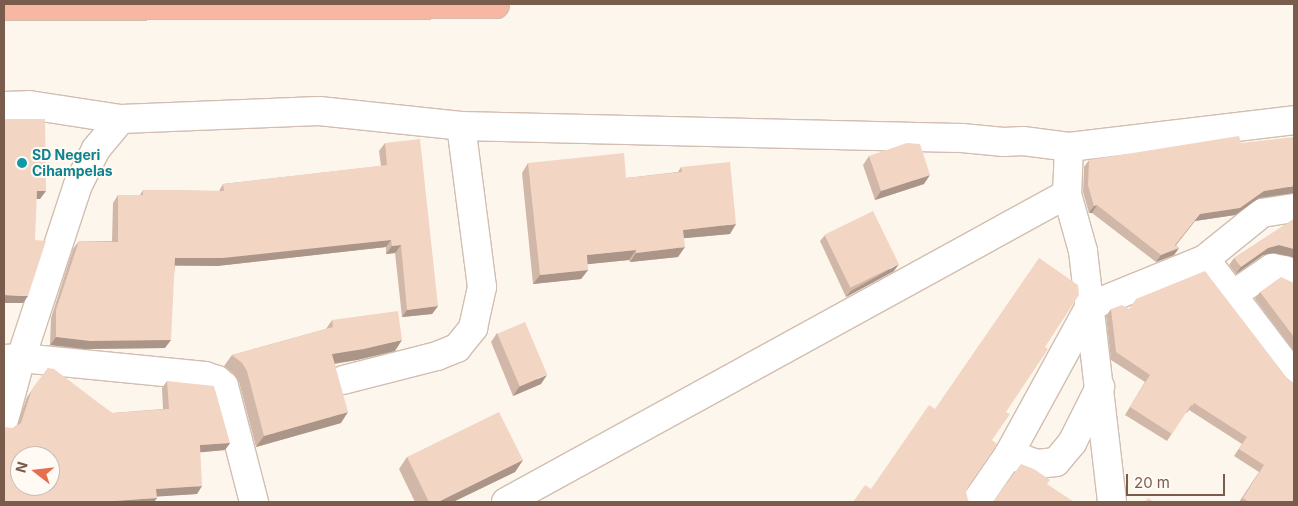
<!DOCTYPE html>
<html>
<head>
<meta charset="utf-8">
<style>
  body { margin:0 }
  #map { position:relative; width:1298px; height:506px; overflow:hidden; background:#fdf6ec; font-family:Inter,sans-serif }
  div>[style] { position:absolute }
  .roads { filter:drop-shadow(1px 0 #d1beb0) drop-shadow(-1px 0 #d1beb0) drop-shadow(0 1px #d1beb0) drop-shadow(0 -1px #d1beb0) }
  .minor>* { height:28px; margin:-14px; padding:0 14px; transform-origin:14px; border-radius:14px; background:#fff }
  .highway>* { height:28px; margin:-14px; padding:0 14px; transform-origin:14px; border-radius:14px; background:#f7b7a3 }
  .wall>* { inset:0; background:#d1b7a8 }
  .shaded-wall>* { inset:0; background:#aa9588 }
  .building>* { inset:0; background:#f3d5c3; transform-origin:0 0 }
  .dots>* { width:14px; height:14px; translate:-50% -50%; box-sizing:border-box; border:2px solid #fffaf3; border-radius:50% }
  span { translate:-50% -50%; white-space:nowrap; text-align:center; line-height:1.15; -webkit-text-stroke:4px #fffaf3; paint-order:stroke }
  .culture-label { font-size:14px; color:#0d838f; font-weight:700 }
  .left { translate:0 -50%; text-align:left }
  .frame { position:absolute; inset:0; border:5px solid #7a5c4d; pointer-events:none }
  .north { position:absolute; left:10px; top:446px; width:50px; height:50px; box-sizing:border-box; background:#fffaf3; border:1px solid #cabbb1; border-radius:50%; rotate:286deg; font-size:14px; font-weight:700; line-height:20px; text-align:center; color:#7a5c4d }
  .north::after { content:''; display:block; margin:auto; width:18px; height:22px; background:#e76f51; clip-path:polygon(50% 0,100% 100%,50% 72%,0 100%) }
  .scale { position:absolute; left:1126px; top:474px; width:99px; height:22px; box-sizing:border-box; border:2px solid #7a5c4d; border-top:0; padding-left:6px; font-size:15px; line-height:18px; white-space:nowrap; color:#7a5c4d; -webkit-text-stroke:4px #fffaf3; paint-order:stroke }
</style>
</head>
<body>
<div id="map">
  <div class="roads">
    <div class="minor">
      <div style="left:4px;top:106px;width:25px;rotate:-2deg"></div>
      <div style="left:29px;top:105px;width:93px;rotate:8.7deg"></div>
      <div style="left:1069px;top:147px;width:47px;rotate:92.4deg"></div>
      <div style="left:1067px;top:194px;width:59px;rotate:74.3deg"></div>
      <div style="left:1083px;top:251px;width:253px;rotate:83.4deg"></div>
      <div style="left:1205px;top:259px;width:147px;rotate:52.7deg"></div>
      <div style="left:1231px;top:296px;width:50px;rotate:-34.3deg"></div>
      <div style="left:1272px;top:268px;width:13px;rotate:9deg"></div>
      <div style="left:1285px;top:270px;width:11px;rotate:34deg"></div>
      <div style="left:5px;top:359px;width:16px;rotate:-4deg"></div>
      <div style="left:21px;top:358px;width:185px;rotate:5.6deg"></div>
      <div style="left:205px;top:376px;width:13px;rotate:18deg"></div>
      <div style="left:217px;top:380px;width:9px;rotate:41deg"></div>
      <div style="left:224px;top:386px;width:120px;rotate:75.5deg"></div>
      <div style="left:343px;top:380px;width:97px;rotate:-14.3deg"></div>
      <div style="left:437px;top:356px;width:22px;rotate:-22deg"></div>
      <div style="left:457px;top:348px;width:26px;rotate:-51deg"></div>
      <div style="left:473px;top:328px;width:42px;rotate:-77.6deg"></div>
      <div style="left:482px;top:287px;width:162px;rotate:-97.4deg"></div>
      <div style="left:4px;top:420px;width:64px;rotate:-74.7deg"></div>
      <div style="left:21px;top:358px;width:182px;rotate:-71.8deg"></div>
      <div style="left:78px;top:185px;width:40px;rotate:-63.4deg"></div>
      <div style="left:96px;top:149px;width:39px;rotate:-50deg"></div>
      <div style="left:121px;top:119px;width:198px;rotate:-2.3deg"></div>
      <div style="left:319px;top:111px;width:143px;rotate:6deg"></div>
      <div style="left:461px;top:126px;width:501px;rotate:1.37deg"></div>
      <div style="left:962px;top:138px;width:42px;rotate:5.4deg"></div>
      <div style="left:1004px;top:142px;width:19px;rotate:-3deg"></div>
      <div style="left:1023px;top:141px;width:46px;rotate:7.4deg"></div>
      <div style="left:1069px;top:147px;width:227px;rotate:-6.8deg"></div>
      <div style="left:1009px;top:454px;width:30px;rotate:20deg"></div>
      <div style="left:1037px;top:464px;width:19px;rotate:-6deg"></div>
      <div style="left:1056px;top:462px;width:25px;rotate:-50deg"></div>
      <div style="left:1072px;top:443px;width:63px;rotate:-63.4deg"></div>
      <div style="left:506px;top:502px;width:640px;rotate:-28.77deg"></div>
      <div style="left:976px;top:502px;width:58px;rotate:-55.5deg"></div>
      <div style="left:1009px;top:454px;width:169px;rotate:-61.3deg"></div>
      <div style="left:1090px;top:306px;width:124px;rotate:-22.2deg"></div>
      <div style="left:1205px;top:259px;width:73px;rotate:-38.9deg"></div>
      <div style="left:1262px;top:213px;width:32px;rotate:-9deg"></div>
    </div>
    <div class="highway">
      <div style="left:4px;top:6px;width:491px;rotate:-0.2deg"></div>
    </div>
  </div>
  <div class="wall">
    <div style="clip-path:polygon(385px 143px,438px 306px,432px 314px,402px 317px,395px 253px,386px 254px,386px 247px,217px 266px,175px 266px,165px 348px,85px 349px,50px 345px,51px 318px,73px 249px,79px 241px,112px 241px,113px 203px,118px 195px,140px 195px,143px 190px,219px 191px,223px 184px,381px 166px,379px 151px)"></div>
    <div style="clip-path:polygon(1241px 143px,1292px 193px,1259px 198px,1235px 215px,1195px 221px,1176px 245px,1179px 248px,1174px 255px,1156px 262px,1092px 213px,1089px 213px,1083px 192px,1084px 167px,1089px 160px)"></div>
    <div style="clip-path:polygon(869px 156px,924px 184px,875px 200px,863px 165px)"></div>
    <div style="clip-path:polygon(528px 163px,626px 178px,678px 172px,681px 167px,730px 234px,684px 238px,678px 257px,630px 262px,629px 260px,587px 264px,588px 270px,581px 279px,533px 284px,522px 173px)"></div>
    <div style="clip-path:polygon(1294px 219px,1294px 258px,1274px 253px,1263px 255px,1236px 274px,1229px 265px,1234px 258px)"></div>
    <div style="clip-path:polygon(825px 235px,894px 271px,846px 297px,820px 241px)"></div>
    <div style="clip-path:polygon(1294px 283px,1294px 351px,1255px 299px,1260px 292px)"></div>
    <div style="clip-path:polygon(1111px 309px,1129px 309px,1287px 378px,1293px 383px,1294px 502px,1239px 502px,1259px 472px,1234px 456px,1242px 444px,1189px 410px,1187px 413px,1186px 412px,1167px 441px,1125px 415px,1145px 382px,1111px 360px,1106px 316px)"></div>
    <div style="clip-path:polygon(332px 320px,395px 351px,357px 360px,335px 364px,341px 423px,256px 447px,239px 382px,234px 374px,224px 366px,232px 355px,326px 329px)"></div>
    <div style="clip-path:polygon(497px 333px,541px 384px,513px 396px,491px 342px)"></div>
    <div style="clip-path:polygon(48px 368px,112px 413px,163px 409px,162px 388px,167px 381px,230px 443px,225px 450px,200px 452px,197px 494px,157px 496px,157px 498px,154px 502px,4px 502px,13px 428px,17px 425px,27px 397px)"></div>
    <div style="clip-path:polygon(407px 457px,523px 460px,515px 472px,453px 502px,415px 502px,399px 469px)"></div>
  </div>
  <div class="shaded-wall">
    <div style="clip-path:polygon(930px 175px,924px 184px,875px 200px,881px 191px)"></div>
    <div style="clip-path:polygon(1294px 186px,1294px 193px,1259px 198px,1235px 215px,1195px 221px,1171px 251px,1179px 248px,1174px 255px,1156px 262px,1161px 255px,1175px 245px,1200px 214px,1264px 191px)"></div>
    <div style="clip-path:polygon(37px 191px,46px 191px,40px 199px,32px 199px)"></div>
    <div style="clip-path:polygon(1097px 205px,1092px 213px,1089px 213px,1094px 206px)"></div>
    <div style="clip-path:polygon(736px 224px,730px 234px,676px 239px,683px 230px)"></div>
    <div style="clip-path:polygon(391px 240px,386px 247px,217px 266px,169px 265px,175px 258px)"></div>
    <div style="clip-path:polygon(401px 245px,395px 253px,386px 254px,392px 246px)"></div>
    <div style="clip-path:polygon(1279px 245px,1294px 249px,1294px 255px,1293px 257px,1274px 253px,1263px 255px,1236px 274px,1241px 267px,1268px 248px)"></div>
    <div style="clip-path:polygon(685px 247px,678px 257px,630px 262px,636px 253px)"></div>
    <div style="clip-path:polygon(636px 250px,629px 260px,580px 265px,587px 255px)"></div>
    <div style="clip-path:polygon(899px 264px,894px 271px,846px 297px,851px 291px)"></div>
    <div style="clip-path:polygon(588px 270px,581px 279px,533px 284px,540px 275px)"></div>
    <div style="clip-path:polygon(4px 295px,28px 296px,23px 303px,4px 303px)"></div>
    <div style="clip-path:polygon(438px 306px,432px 314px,402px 317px,407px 310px)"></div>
    <div style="clip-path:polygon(56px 337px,171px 340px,165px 348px,85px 349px,50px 345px)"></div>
    <div style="clip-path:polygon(402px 340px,395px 351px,357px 360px,324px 365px,332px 354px)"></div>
    <div style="clip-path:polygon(547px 375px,541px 384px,513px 396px,519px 387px)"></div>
    <div style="clip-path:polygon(348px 412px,341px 423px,256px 447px,264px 436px)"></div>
    <div style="clip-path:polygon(230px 443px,225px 450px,194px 453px,200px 445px)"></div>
    <div style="clip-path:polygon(523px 460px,515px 472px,453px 502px,438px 502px)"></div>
    <div style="clip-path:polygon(202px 486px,197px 494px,151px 497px,156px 489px)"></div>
    <div style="clip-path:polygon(157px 498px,154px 502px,100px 502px)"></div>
  </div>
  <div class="building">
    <div style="clip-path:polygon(4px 119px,45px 119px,46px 191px,37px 191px,35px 240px,46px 241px,28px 296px,4px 295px)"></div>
    <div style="clip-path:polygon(1239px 136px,1241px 143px,1294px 137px,1294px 186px,1264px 191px,1240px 208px,1200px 214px,1175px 245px,1179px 248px,1161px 255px,1097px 205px,1094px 206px,1088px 185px,1089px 160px)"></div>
    <div style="clip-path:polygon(420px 139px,438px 306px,407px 310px,401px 245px,392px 246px,391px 240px,223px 258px,175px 258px,171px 340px,90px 341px,56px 337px,56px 310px,79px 241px,118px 242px,118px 195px,143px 195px,143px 190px,224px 191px,223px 184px,387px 165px,385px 143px)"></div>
    <div style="clip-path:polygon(907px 143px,920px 144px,930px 175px,881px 191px,869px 156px)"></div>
    <div style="clip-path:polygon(624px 153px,626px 178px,682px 172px,681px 167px,730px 162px,736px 224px,683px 230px,685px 247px,636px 253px,636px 250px,587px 255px,588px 270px,540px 275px,528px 163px)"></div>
    <div style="left:873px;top:211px;width:59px;height:54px;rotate:64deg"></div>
    <div style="clip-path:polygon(1294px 219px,1294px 249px,1279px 245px,1268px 248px,1241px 267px,1234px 258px)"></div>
    <div style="clip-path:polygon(1039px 258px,1078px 285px,1079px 295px,1045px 347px,1048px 349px,1006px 412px,1010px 414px,992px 440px,997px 444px,969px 485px,966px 492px,968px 500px,970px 502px,853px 502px,865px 485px,871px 489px,929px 405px,935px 409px)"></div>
    <div style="clip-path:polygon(1205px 271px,1287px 378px,1293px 383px,1294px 383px,1294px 502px,1249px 502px,1243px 498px,1264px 465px,1239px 449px,1247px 437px,1194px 403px,1192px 406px,1191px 405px,1172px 434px,1130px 407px,1150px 375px,1116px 352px,1111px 309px,1122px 305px,1129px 309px,1136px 299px)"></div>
    <div style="clip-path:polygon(1281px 277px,1294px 283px,1294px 337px,1260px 292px)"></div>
    <div style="clip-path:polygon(398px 311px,402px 340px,364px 349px,332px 354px,348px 412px,264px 436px,247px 371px,242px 363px,232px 355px,333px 327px,332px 320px)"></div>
    <div style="left:525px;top:322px;width:57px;height:30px;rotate:67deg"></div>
    <div style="clip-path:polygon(evenodd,48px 368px,54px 369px,112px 413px,169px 409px,167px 381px,214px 386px,230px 443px,200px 445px,202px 486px,156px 489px,157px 498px,100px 502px,4px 502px,4px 427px,13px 428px,21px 423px,32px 389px,48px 368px,20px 456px,50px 456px,50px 486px,20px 486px,20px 456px)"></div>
    <div style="clip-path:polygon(499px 412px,523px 460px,438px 502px,429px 502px,407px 457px)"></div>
    <div style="clip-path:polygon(1021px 464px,1034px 469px,1050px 480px,1047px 484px,1074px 502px,993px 502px)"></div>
    <div style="clip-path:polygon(1148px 498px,1154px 502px,1145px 502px)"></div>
  </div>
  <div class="dots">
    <div style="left:22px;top:163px;background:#0f9aa8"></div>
  </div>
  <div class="culture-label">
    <span class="left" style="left:32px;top:163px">SD Negeri<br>Cihampelas</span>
  </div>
  <div class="frame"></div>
  <div class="north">N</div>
  <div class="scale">20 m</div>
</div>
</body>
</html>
